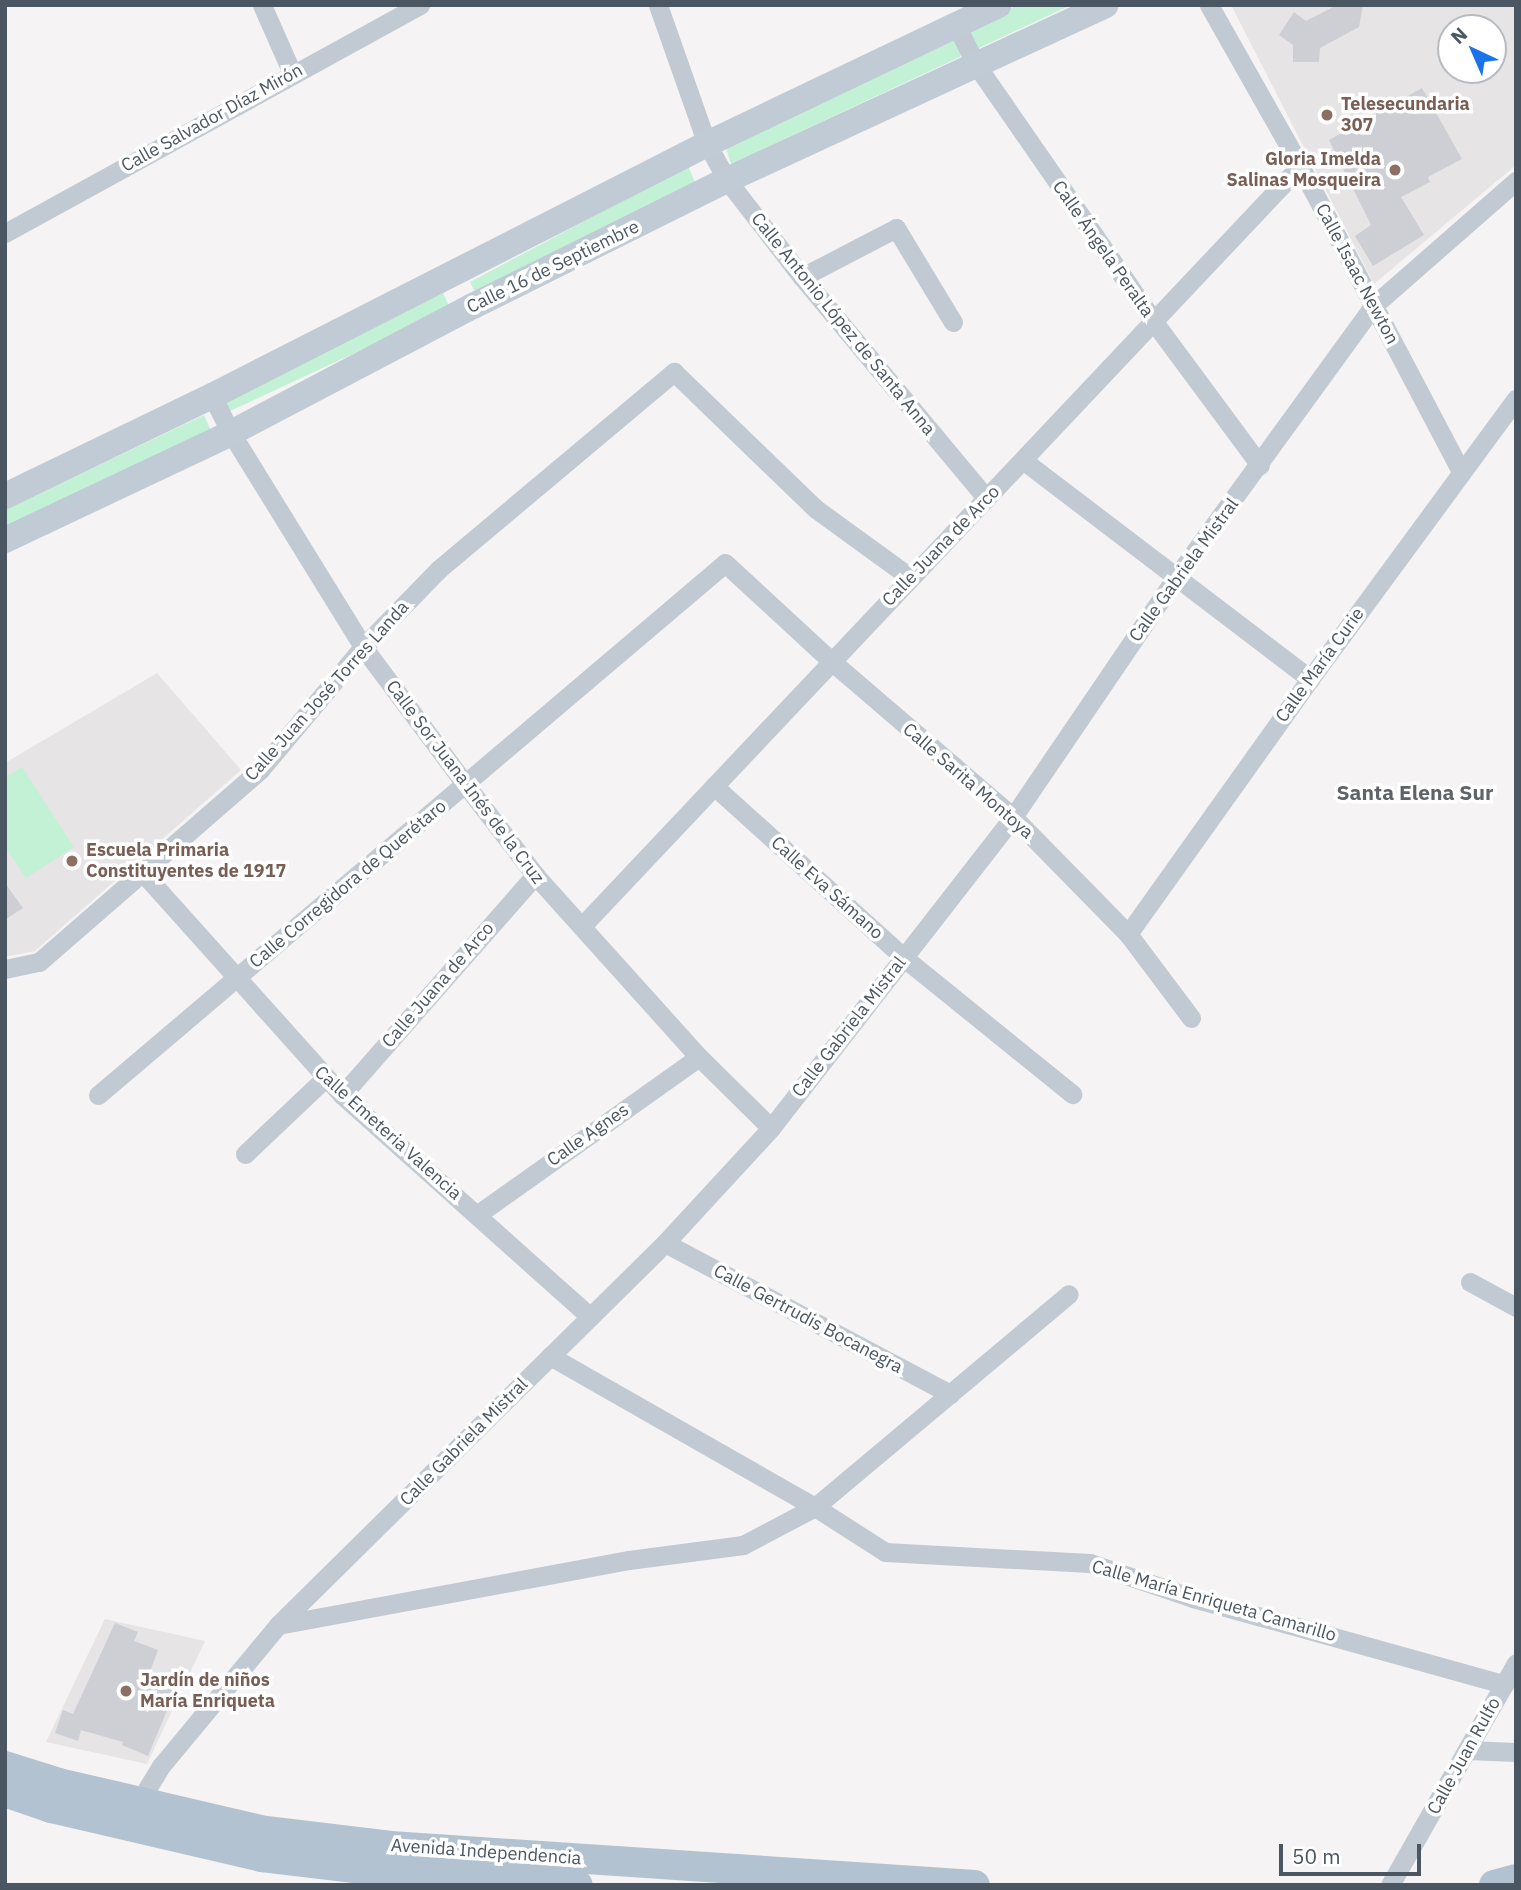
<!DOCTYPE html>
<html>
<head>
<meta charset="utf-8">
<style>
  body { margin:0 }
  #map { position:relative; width:1521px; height:1890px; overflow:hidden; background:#f5f3f3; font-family:"IBM Plex Sans",sans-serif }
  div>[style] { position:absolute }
  .education>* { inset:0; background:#e6e4e5 }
  .green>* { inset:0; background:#c3f1d5; transform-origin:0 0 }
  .building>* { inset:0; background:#cdcfd5 }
  .street>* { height:19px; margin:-9.5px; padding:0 9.5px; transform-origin:9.5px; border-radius:9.5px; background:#c1cad2 }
  .secondary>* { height:26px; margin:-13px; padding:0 13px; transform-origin:13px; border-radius:13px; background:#c1cbd6 }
  .primary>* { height:30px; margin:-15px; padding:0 15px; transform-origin:15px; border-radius:15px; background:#b3c2d1 }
  .dots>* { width:19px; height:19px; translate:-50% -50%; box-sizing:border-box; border:4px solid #fff; border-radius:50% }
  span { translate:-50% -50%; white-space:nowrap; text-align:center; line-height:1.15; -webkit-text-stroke:7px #fff; paint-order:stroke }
  .education-label { font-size:18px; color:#785e54; font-weight:700 }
  .left { translate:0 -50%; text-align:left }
  .right { translate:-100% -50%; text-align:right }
  .street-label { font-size:18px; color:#4a5661 }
  .quarter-label { font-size:21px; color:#5f6368; font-weight:700 }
  .frame { position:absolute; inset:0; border:7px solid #4a5661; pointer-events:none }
  .north { position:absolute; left:1437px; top:14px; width:70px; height:70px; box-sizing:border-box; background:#fff; border:2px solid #b7bbc0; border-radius:50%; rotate:316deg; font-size:19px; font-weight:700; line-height:28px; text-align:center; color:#4a5661 }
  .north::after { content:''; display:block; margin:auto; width:24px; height:32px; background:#1a73e8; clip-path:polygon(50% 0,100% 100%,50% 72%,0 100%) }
  .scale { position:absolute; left:1279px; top:1844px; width:142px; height:32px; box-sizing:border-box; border:4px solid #4a5661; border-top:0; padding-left:9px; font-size:21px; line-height:24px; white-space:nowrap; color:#4a5661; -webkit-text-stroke:5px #fff; paint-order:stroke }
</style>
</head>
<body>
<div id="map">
  <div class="education">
    <div style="clip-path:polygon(evenodd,1231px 5px,1516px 5px,1516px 165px,1374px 284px,1231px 5px,1451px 28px,1493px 28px,1493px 70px,1451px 70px,1451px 28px)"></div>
    <div style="clip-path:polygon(157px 673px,241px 770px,35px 951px,5px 957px,5px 763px)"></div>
    <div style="clip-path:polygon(105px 1619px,205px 1641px,147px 1764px,46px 1742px)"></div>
  </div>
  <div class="green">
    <div style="clip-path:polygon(1017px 5px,1071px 5px,731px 164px,726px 148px,945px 45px)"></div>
    <div style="clip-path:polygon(688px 166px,696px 185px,476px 294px,470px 282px)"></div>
    <div style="left:443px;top:293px;width:17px;height:246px;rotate:65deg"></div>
    <div style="clip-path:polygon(204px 415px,212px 433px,5px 528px,5px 510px)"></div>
    <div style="clip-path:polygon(22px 767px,74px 847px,26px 878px,5px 847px,5px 777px)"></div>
  </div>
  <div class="building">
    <div style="clip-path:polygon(1337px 5px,1363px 5px,1359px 27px,1320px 48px,1319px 62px,1293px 62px,1293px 45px,1279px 35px,1294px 12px,1306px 21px)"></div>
    <div style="clip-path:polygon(1422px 88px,1462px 159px,1428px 177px,1430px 182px,1401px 197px,1424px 235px,1373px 266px,1355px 236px,1371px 225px,1329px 140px)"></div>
    <div style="clip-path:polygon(5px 883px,23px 908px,5px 920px)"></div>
    <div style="clip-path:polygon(115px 1623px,138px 1632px,134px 1641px,158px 1650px,148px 1677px,176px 1689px,148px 1756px,122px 1745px,123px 1742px,81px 1730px,78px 1741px,55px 1733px,63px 1710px,73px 1714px)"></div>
  </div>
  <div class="street">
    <div style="left:262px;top:5px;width:74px;rotate:66.2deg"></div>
    <div style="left:658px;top:5px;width:147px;rotate:70.6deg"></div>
    <div style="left:707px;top:144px;width:41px;rotate:60.9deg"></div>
    <div style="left:727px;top:180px;width:123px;rotate:52.3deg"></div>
    <div style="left:802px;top:277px;width:288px;rotate:50.2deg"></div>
    <div style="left:1209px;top:5px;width:185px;rotate:60.5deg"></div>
    <div style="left:1300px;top:166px;width:346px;rotate:62.2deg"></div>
    <div style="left:957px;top:27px;width:44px;rotate:62.9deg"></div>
    <div style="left:977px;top:66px;width:311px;rotate:55.3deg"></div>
    <div style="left:1154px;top:322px;width:178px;rotate:53.5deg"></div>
    <div style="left:5px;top:233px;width:474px;rotate:-28.8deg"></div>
    <div style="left:802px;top:277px;width:106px;rotate:-27.5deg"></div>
    <div style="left:896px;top:228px;width:110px;rotate:58.8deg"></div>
    <div style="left:212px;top:396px;width:42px;rotate:62.8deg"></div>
    <div style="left:231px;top:433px;width:251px;rotate:58.3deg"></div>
    <div style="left:363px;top:647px;width:171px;rotate:53.3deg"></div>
    <div style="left:465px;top:784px;width:115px;rotate:52.4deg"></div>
    <div style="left:535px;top:875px;width:245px;rotate:48deg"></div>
    <div style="left:699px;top:1057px;width:101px;rotate:44.6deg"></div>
    <div style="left:1024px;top:461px;width:360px;rotate:37.3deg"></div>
    <div style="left:714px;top:786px;width:255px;rotate:42.1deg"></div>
    <div style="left:903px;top:957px;width:218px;rotate:39deg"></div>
    <div style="left:143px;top:873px;width:298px;rotate:48.1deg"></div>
    <div style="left:342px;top:1095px;width:333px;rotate:41.8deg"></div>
    <div style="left:582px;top:926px;width:1046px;rotate:-46.63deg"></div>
    <div style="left:1128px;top:934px;width:313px;rotate:-54.5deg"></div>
    <div style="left:1310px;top:679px;width:348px;rotate:-53.7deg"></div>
    <div style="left:5px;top:969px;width:35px;rotate:-12deg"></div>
    <div style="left:39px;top:962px;width:293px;rotate:-41deg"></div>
    <div style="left:260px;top:770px;width:160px;rotate:-50.1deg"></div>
    <div style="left:363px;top:647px;width:109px;rotate:-45.7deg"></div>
    <div style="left:439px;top:569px;width:307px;rotate:-40deg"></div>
    <div style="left:674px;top:372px;width:197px;rotate:44deg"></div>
    <div style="left:816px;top:509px;width:117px;rotate:36deg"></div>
    <div style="left:98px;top:1095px;width:822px;rotate:-40.31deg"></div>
    <div style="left:725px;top:563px;width:143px;rotate:42.7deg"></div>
    <div style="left:830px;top:660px;width:241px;rotate:40.6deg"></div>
    <div style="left:1013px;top:817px;width:164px;rotate:45.5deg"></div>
    <div style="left:1128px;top:934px;width:105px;rotate:53.1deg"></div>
    <div style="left:342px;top:1095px;width:293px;rotate:-48.7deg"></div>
    <div style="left:245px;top:1154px;width:110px;rotate:-43.5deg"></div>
    <div style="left:478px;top:1214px;width:271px;rotate:-35.4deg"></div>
    <div style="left:665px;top:1243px;width:323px;rotate:27.9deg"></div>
    <div style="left:1470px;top:1282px;width:52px;rotate:28.5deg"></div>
    <div style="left:550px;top:1356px;width:305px;rotate:29.7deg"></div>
    <div style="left:815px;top:1507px;width:83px;rotate:32.7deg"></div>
    <div style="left:885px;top:1552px;width:205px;rotate:3.1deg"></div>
    <div style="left:1090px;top:1563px;width:109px;rotate:18.8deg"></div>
    <div style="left:1193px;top:1598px;width:323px;rotate:15.5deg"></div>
    <div style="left:278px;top:1625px;width:357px;rotate:-10.5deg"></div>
    <div style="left:629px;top:1560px;width:115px;rotate:-7.5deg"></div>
    <div style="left:743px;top:1545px;width:81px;rotate:-27.8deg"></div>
    <div style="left:815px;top:1507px;width:331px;rotate:-40deg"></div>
    <div style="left:1467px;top:1750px;width:49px;rotate:2.3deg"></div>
    <div style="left:137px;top:1812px;width:10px;rotate:-79deg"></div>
    <div style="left:139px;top:1802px;width:42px;rotate:-58.6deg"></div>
    <div style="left:161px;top:1766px;width:183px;rotate:-50.3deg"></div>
    <div style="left:278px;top:1625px;width:544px;rotate:-44.63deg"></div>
    <div style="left:665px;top:1243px;width:156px;rotate:-47.3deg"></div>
    <div style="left:771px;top:1128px;width:394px;rotate:-52.1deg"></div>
    <div style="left:1013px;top:817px;width:292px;rotate:-55.8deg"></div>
    <div style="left:1177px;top:576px;width:334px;rotate:-54deg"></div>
    <div style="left:1373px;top:306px;width:190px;rotate:-41.2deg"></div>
    <div style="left:1390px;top:1885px;width:255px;rotate:-60.4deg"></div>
  </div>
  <div class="secondary">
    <div style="left:5px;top:496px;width:230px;rotate:-25.8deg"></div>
    <div style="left:212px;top:396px;width:555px;rotate:-26.98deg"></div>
    <div style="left:707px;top:144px;width:323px;rotate:-25.5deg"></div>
    <div style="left:5px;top:540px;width:250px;rotate:-25.3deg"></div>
    <div style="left:231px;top:433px;width:273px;rotate:-27.7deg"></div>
    <div style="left:473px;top:306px;width:284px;rotate:-26.4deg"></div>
    <div style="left:727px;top:180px;width:417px;rotate:-24.8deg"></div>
  </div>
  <div class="primary">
    <div style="left:5px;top:1766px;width:57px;rotate:17.5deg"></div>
    <div style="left:59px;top:1783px;width:212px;rotate:13.1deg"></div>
    <div style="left:266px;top:1831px;width:126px;rotate:6.8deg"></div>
    <div style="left:391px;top:1846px;width:585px;rotate:3.82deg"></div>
    <div style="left:5px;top:1792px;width:49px;rotate:19.2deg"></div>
    <div style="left:51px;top:1808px;width:217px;rotate:13.1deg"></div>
    <div style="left:262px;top:1857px;width:127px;rotate:6.8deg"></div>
    <div style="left:388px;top:1872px;width:190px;rotate:3.9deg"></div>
    <div style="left:1494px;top:1885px;width:23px;rotate:-15deg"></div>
  </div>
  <div class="dots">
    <div style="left:1327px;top:115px;background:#8d6e63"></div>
    <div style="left:1395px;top:170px;background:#8d6e63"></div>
    <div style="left:72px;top:861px;background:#8d6e63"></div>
    <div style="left:126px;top:1691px;background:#8d6e63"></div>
  </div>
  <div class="education-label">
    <span class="left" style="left:1341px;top:115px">Telesecundaria<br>307</span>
    <span class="right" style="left:1381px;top:170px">Gloria Imelda<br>Salinas Mosqueira</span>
    <span class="left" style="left:86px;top:861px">Escuela Primaria<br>Constituyentes de 1917</span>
    <span class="left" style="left:140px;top:1691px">Jardín de niños<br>María Enriqueta</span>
  </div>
  <div class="street-label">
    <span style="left:212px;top:118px;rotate:-29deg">Calle Salvador Díaz Mirón</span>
    <span style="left:1103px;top:249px;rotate:55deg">Calle Ángela Peralta</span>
    <span style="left:553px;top:267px;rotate:-26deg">Calle 16 de Septiembre</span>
    <span style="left:1357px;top:274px;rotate:62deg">Calle Isaac Newton</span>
    <span style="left:843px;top:324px;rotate:51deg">Calle Antonio López de Santa Anna</span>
    <span style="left:941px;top:546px;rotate:-46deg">Calle Juana de Arco</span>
    <span style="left:1184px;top:570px;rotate:-54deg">Calle Gabriela Mistral</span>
    <span style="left:1320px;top:665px;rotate:-54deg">Calle María Curie</span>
    <span style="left:327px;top:691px;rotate:-48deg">Calle Juan José Torres Landa</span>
    <span style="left:968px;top:781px;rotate:41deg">Calle Sarita Montoya</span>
    <span style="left:465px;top:782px;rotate:53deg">Calle Sor Juana Inés de la Cruz</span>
    <span style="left:348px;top:884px;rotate:-40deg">Calle Corregidora de Querétaro</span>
    <span style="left:827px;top:888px;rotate:42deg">Calle Eva Sámano</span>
    <span style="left:438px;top:985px;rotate:-49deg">Calle Juana de Arco</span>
    <span style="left:849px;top:1027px;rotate:-52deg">Calle Gabriela Mistral</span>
    <span style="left:388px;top:1133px;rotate:42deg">Calle Emeteria Valencia</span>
    <span style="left:588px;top:1135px;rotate:-35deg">Calle Agnes</span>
    <span style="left:808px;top:1319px;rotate:28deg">Calle Gertrudis Bocanegra</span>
    <span style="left:464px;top:1442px;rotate:-45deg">Calle Gabriela Mistral</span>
    <span style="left:1214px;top:1601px;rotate:16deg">Calle María Enriqueta Camarillo</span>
    <span style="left:1464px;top:1756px;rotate:-61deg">Calle Juan Rulfo</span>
    <span style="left:486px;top:1852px;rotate:4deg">Avenida Independencia</span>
  </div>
  <div class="quarter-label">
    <span style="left:1415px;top:792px">Santa Elena Sur</span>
  </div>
  <div class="frame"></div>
  <div class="north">N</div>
  <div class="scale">50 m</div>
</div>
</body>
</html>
